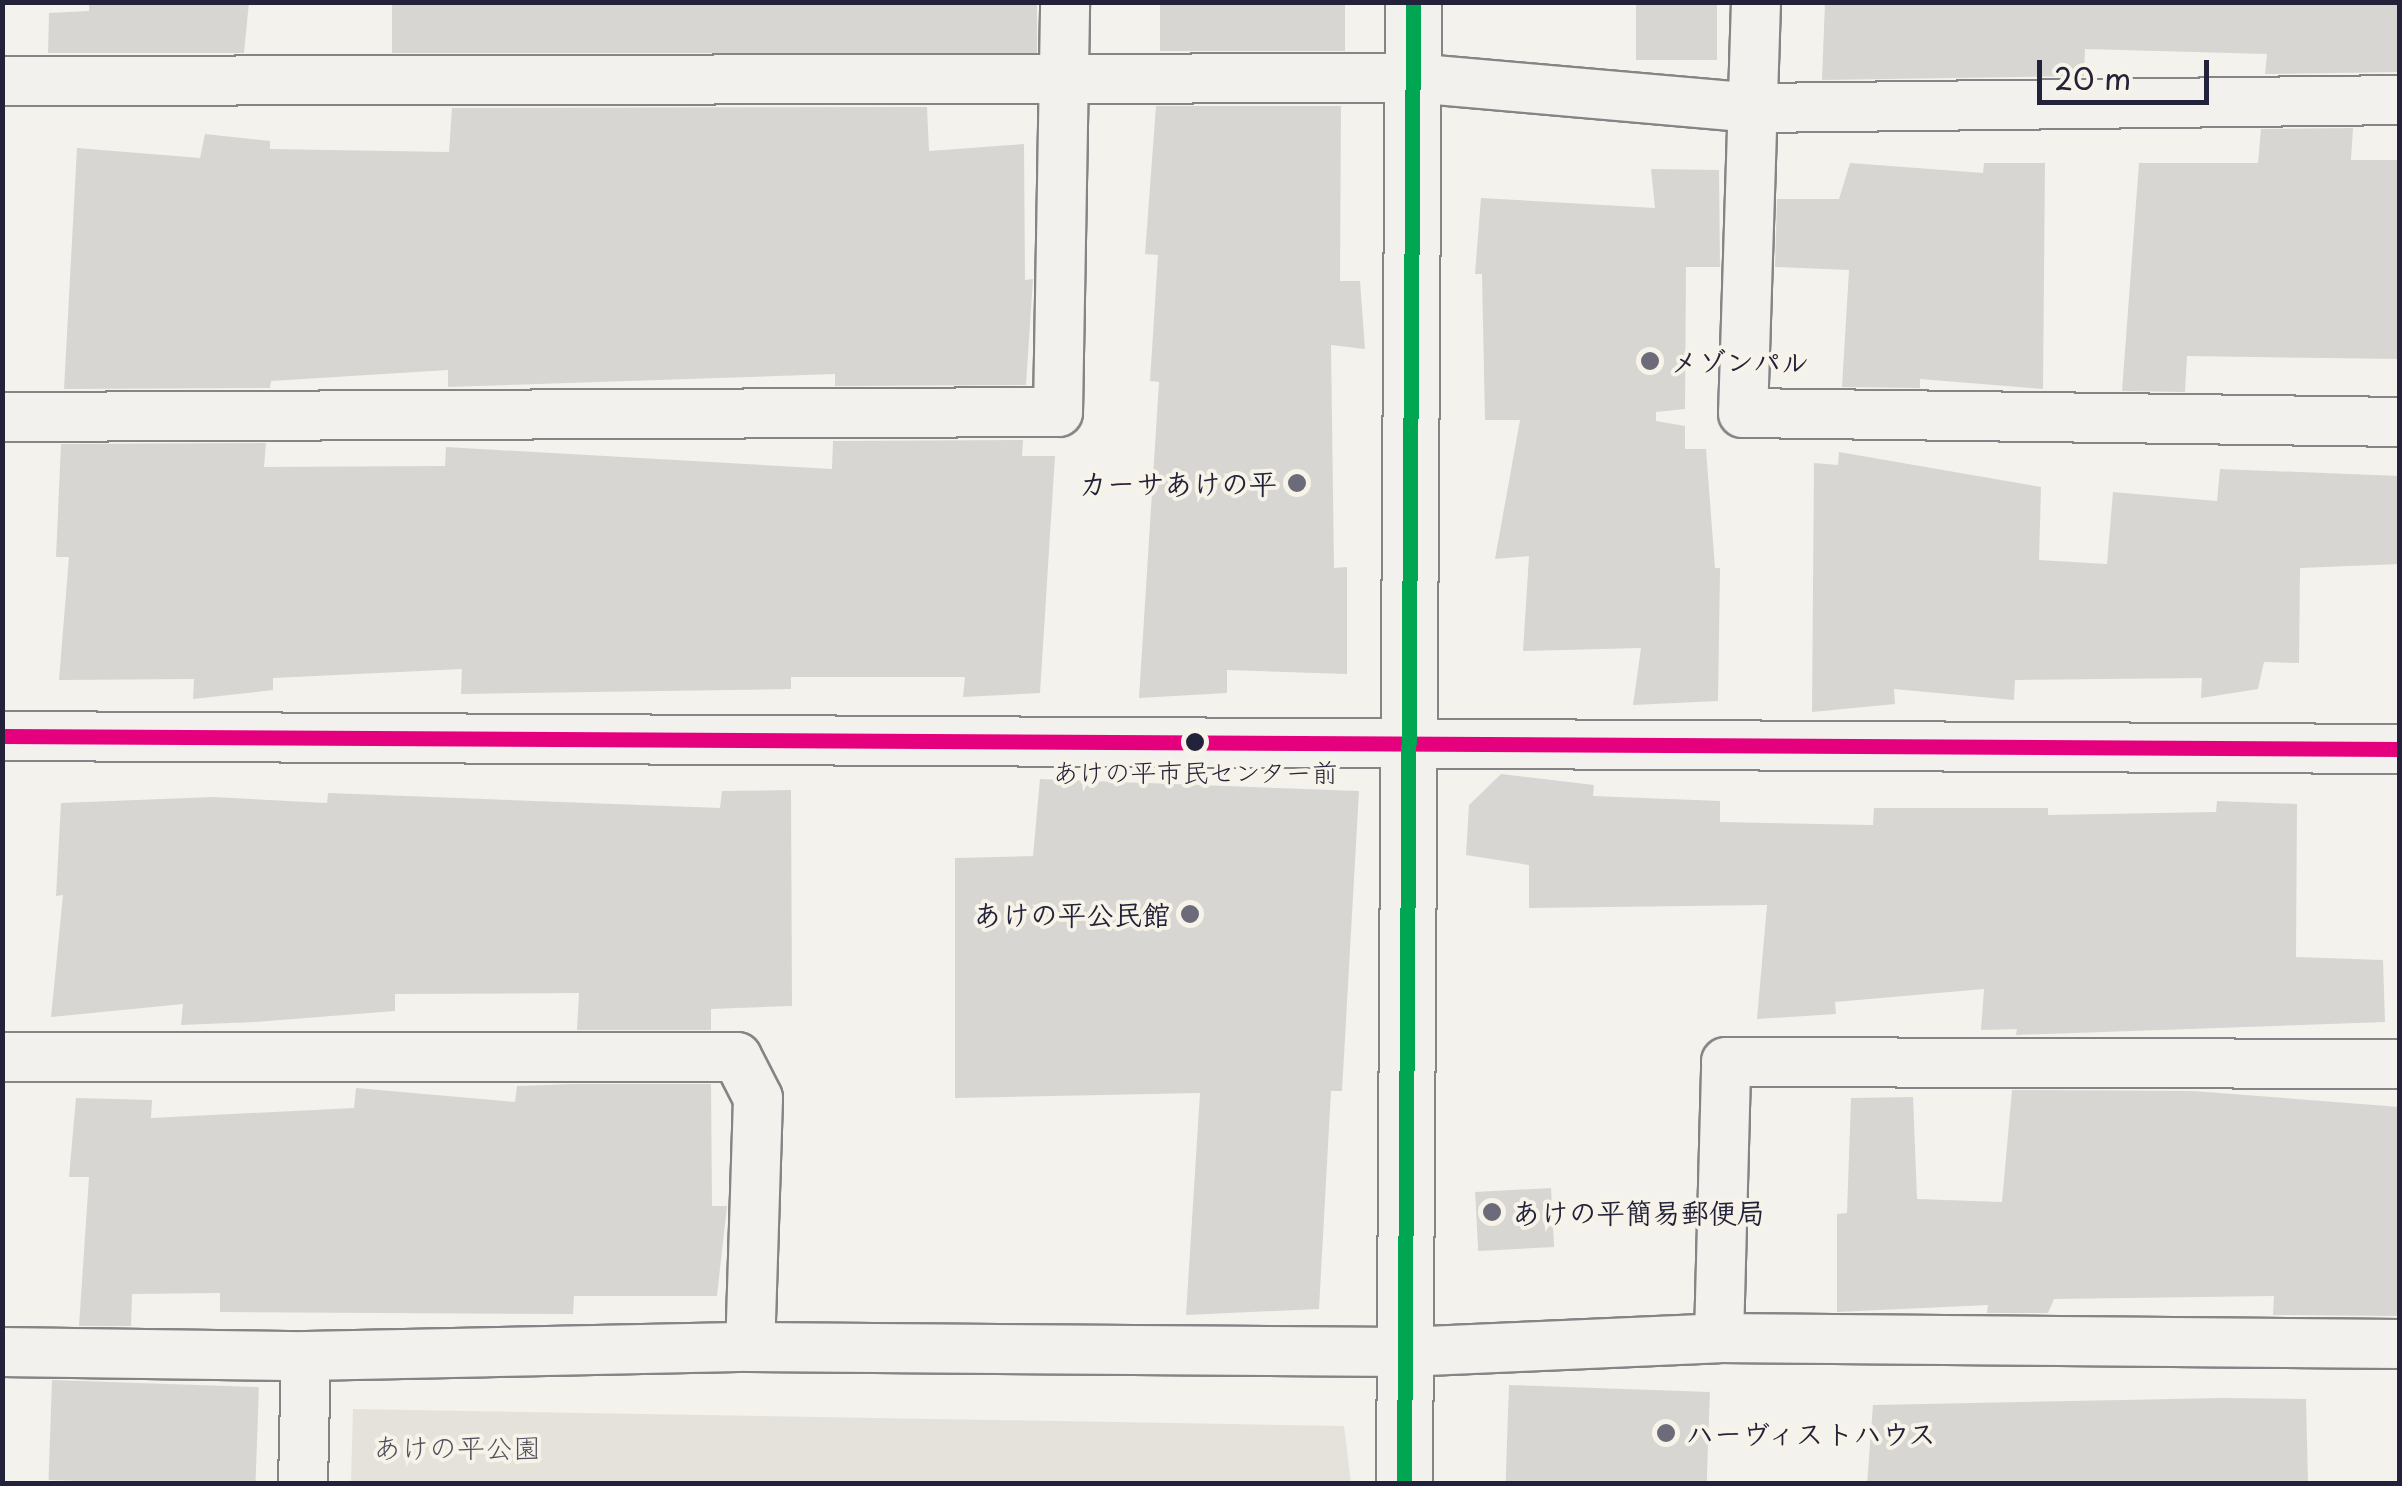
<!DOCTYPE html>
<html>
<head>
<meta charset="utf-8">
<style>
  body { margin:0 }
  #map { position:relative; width:2402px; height:1486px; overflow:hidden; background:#f4f2ec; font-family:"Playpen Sans","Klee One",sans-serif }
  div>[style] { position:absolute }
  .green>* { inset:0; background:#e5e2dc }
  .building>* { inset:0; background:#d7d6d3; transform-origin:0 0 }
  .roads { filter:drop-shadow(2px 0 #858486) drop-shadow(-2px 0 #858486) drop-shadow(0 2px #858486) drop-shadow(0 -2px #858486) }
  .minor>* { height:48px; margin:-24px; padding:0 24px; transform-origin:24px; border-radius:24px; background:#f2f1ed }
  .tertiary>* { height:55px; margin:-27.5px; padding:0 27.5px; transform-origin:27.5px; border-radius:27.5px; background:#f2f1ed }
  .bus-1>* { height:15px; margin:-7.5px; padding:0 7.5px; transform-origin:7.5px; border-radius:7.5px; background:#e5007d }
  .bus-2>* { height:15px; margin:-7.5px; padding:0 7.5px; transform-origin:7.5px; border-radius:7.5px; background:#00a651 }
  .dots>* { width:28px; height:28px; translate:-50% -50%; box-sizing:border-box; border:5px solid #f7f3e8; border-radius:50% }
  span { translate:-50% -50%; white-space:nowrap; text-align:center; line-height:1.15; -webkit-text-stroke:8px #f7f3e8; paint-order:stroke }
  .bus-label { font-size:26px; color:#22223b }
  .poi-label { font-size:28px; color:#22223b; font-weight:700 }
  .left { translate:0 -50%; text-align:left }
  .right { translate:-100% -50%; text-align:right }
  .park-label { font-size:28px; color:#504f60 }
  .frame { position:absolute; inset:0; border:5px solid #22223b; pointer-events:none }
  .scale { position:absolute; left:2037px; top:60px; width:172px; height:45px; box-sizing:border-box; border:5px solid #22223b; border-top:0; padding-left:12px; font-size:30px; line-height:35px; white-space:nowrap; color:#22223b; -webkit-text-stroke:8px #f7f3e8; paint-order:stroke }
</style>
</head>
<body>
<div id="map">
  <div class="green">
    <div style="clip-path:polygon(353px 1409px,1344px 1426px,1351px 1483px,351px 1483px)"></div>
  </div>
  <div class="building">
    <div style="clip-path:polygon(89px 2px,249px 2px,244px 53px,48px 53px,49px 13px,89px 11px)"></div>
    <div style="left:392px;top:2px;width:645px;height:51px"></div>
    <div style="left:1160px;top:2px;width:185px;height:49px"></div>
    <div style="left:1636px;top:2px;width:81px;height:58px"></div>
    <div style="clip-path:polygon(1825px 2px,2400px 2px,2400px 72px,2265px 74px,2267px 54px,2085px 49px,2084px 76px,1822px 80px)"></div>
    <div style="clip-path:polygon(1156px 106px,1341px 106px,1340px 281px,1360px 281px,1365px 349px,1331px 345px,1334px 568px,1347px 567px,1347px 674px,1227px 670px,1227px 693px,1139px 698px,1159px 382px,1150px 381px,1158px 255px,1145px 254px)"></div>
    <div style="clip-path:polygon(927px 107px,929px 151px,1024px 144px,1025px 280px,1033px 279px,1026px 385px,835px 386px,835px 374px,448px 387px,448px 370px,271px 381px,270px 388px,64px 389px,77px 148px,200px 158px,205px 134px,270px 141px,270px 149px,449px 152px,452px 108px)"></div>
    <div style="clip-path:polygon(2353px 128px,2351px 160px,2400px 160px,2400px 359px,2187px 356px,2185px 392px,2122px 391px,2139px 163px,2258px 163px,2261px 129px)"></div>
    <div style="clip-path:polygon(1850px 163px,1983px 173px,1984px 163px,2045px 163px,2043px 389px,1920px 379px,1920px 388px,1842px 387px,1849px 270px,1775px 267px,1777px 199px,1839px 199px)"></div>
    <div style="clip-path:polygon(1651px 169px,1719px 170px,1720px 267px,1686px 267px,1685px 409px,1656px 412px,1656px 421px,1685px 426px,1685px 449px,1706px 449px,1715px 568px,1720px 568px,1718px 701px,1633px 705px,1641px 648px,1523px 651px,1529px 556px,1495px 559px,1520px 420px,1485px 420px,1482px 274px,1475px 274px,1481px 198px,1655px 208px)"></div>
    <div style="clip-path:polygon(1023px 440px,1022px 456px,1055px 456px,1040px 693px,963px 697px,965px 677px,791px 677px,791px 689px,461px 694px,462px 669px,273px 678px,273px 690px,193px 699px,194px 679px,59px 680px,69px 557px,56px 557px,61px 444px,266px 443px,264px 467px,445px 466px,446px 447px,832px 469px,833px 441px)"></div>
    <div style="clip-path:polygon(1839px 452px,2041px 487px,2039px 560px,2107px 564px,2113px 492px,2217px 501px,2220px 469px,2400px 476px,2400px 564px,2300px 568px,2299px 663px,2264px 662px,2258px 689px,2201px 698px,2202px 678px,2015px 680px,2014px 700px,1894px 689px,1895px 704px,1812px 712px,1814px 463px,1838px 465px)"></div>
    <div style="clip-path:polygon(1501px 774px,1594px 785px,1593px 796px,1720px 801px,1720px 822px,1873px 825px,1874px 808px,2048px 808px,2048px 815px,2216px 812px,2217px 801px,2297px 804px,2296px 957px,2383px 960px,2385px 1022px,2016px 1035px,2017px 1029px,1981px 1030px,1984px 989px,1835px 1002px,1836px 1014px,1757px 1019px,1767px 905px,1529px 908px,1529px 865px,1466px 855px,1469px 805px)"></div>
    <div style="clip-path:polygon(1040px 779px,1359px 791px,1342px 1091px,1331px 1091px,1319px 1309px,1186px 1315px,1200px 1093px,955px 1098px,955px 858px,1033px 856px)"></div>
    <div style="clip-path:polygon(791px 790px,792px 1006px,711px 1009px,711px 1030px,577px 1030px,579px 993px,395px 994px,395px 1011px,255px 1022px,181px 1025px,183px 1004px,51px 1017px,63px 895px,56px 896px,61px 803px,213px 797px,327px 803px,328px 793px,720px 808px,722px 791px)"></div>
    <div style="clip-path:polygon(574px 1084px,711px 1084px,712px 1206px,727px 1206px,717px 1296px,574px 1296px,573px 1314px,220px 1312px,220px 1293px,132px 1294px,131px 1326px,79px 1326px,89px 1177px,69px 1177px,76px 1098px,152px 1100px,151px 1118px,354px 1108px,356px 1088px,515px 1102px,517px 1086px)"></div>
    <div style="clip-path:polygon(2012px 1090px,2193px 1091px,2400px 1107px,2400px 1316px,2273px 1315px,2274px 1296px,2054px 1299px,2048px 1313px,1987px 1313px,1988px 1305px,1837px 1312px,1837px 1214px,1847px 1213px,1851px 1098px,1913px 1097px,1917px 1199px,2002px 1202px)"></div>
    <div style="left:1551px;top:1188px;width:59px;height:76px;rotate:87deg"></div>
    <div style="left:52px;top:1380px;width:207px;height:100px;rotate:2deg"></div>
    <div style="left:1509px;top:1385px;width:201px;height:99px;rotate:2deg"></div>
    <div style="clip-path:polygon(2223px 1398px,2306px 1399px,2308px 1484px,1867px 1484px,1873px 1405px)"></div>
  </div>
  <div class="roads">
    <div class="minor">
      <div style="left:1756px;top:2px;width:411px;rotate:91.8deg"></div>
      <div style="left:1743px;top:413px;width:657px;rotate:0.78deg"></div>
      <div style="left:2px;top:81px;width:1410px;rotate:-0.12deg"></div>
      <div style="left:1412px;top:78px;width:346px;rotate:5deg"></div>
      <div style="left:1757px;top:108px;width:643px;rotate:-0.71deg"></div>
      <div style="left:2px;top:417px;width:1056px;rotate:-0.27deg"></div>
      <div style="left:1058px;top:412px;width:410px;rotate:-89deg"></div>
      <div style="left:2px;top:736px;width:2398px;rotate:0.31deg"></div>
      <div style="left:2px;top:1057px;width:735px"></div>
      <div style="left:737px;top:1057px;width:46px;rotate:62.9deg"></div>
      <div style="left:758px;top:1098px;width:249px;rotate:91.8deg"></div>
      <div style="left:1719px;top:1338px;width:276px;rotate:-88.5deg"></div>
      <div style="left:1726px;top:1062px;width:674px;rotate:0.17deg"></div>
      <div style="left:2px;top:1352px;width:304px;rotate:0.8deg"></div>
      <div style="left:306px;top:1356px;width:444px;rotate:-1.2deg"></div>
      <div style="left:750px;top:1347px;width:654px;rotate:0.44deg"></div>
      <div style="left:1404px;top:1352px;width:315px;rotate:-2.5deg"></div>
      <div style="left:1719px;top:1338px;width:681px;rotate:0.5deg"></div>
      <div style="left:303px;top:1484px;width:128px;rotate:-88.7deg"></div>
    </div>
    <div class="tertiary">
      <div style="left:1404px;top:1484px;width:1482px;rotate:-89.65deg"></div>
    </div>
  </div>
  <div class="bus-1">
    <div style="left:2px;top:736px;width:2398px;rotate:0.31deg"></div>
  </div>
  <div class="bus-2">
    <div style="left:1404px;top:1484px;width:1482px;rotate:-89.65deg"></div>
  </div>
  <div class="dots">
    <div style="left:1650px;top:361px;background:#6c6b79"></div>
    <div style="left:1297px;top:483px;background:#6c6b79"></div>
    <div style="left:1195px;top:742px;background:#22223b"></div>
    <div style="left:1190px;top:914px;background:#6c6b79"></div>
    <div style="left:1492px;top:1212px;background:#6c6b79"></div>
    <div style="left:1666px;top:1433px;background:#6c6b79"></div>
  </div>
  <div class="bus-label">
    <span style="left:1195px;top:772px">あけの平市民センター前</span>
  </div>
  <div class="poi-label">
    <span class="left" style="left:1670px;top:361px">メゾンパル</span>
    <span class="right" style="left:1277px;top:483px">カーサあけの平</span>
    <span class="right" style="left:1170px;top:914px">あけの平公民館</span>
    <span class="left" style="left:1512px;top:1212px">あけの平簡易郵便局</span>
    <span class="left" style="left:1686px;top:1433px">ハーヴィストハウス</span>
  </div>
  <div class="park-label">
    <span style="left:457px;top:1447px">あけの平公園</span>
  </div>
  <div class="frame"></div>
  <div class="scale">20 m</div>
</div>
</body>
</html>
